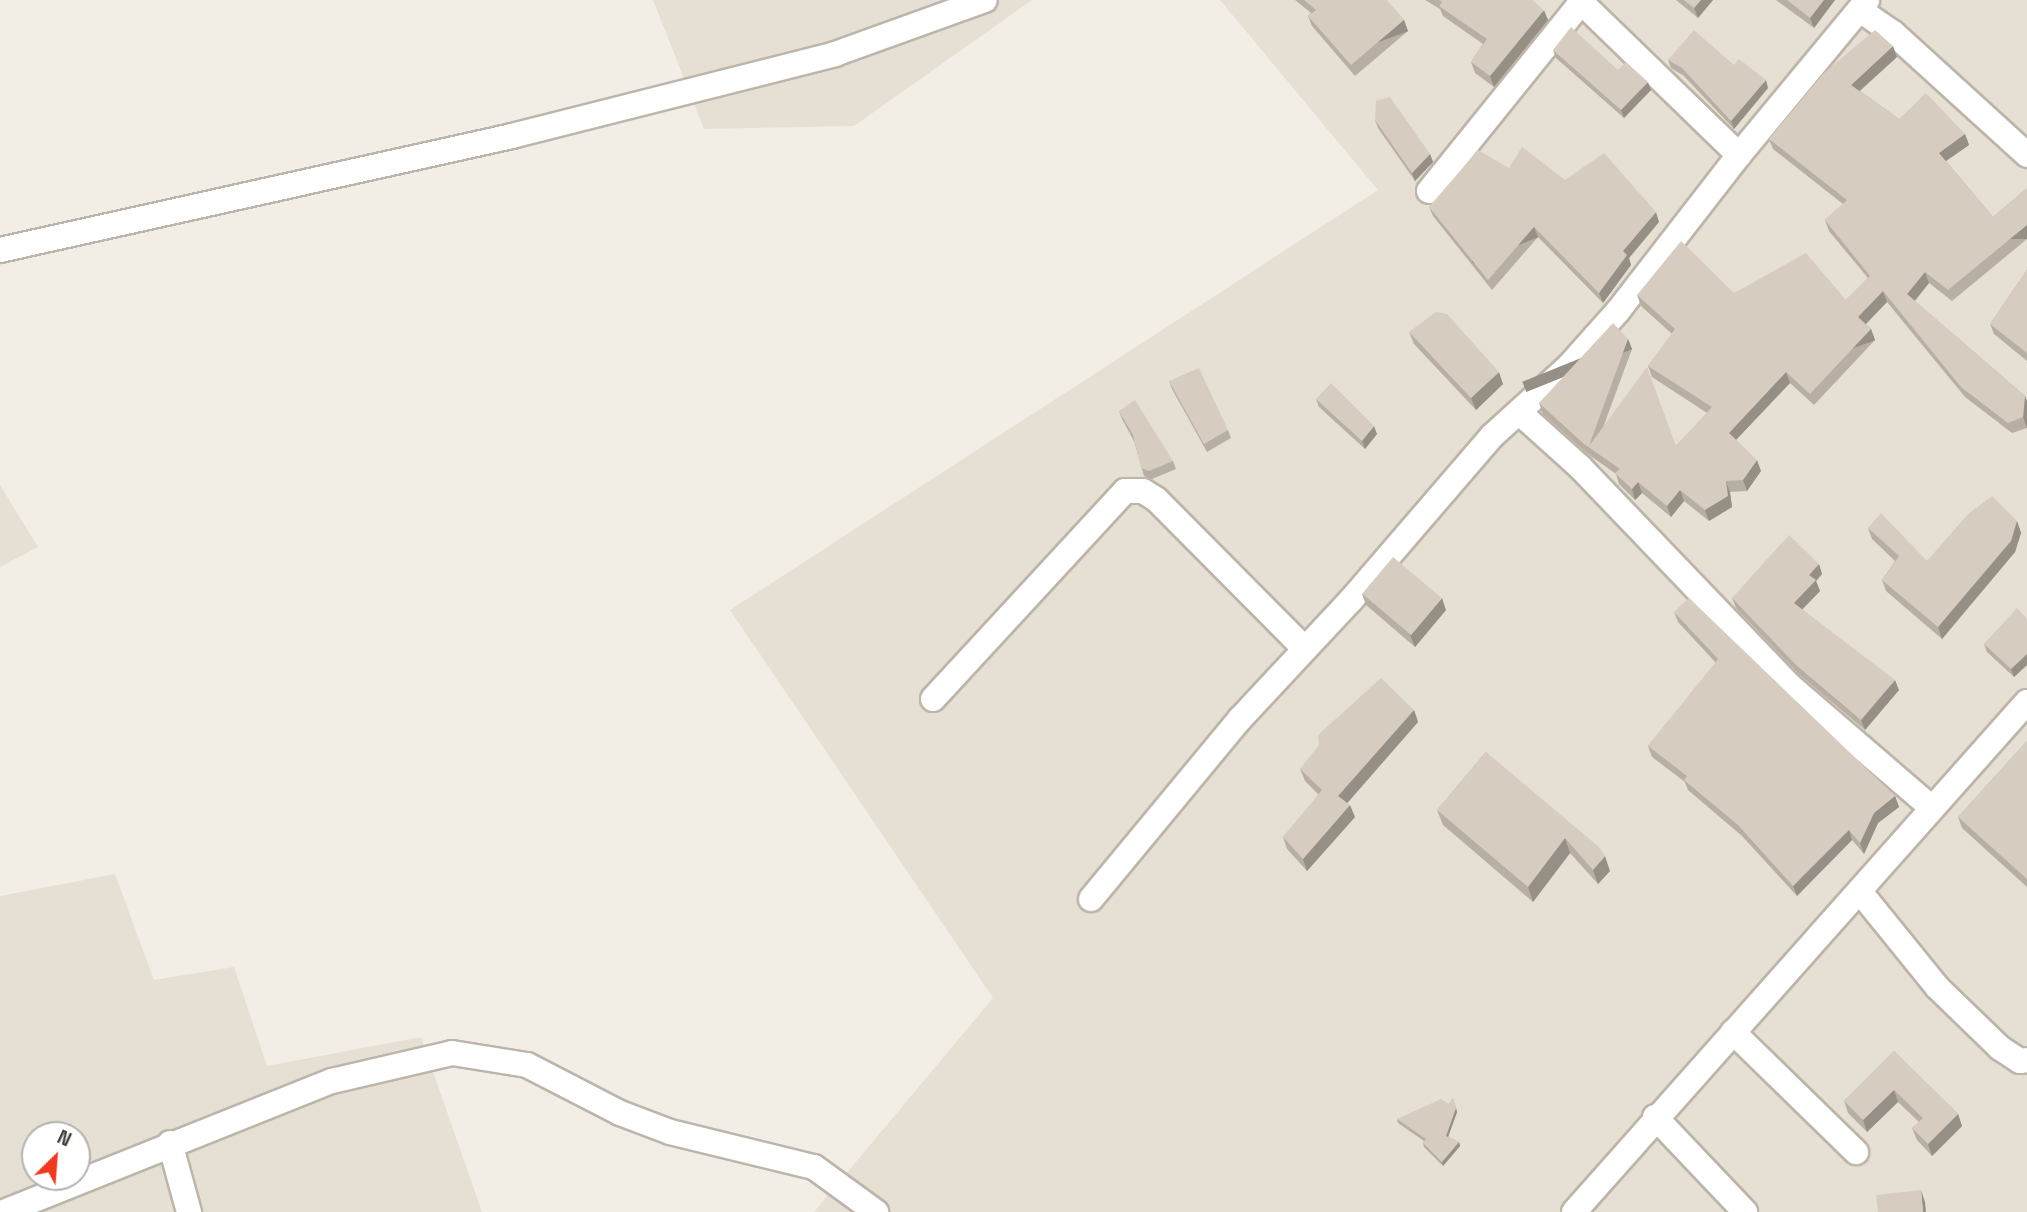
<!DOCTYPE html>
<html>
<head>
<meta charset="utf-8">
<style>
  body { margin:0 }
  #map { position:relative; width:2027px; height:1212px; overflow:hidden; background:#f2eee6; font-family:"Space Grotesk",sans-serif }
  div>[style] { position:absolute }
  .residential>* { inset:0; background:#e6e0d4 }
  .roads { filter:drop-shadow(2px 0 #bdb5a9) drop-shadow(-2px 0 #bdb5a9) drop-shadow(0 2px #bdb5a9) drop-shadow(0 -2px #bdb5a9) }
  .minor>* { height:24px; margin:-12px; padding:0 12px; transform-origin:12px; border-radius:12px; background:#fff }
  .wall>* { inset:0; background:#b8afa4 }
  .shaded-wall>* { inset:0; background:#968f86; transform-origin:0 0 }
  .building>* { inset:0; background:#d6ccbf; transform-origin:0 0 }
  span { translate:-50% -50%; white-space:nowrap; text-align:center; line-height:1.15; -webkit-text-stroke:5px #fff; paint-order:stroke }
  .north { position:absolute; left:21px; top:1121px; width:70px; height:70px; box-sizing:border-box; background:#fff; border:2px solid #b4b2ae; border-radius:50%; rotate:25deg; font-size:19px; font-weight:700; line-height:28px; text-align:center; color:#443e35 }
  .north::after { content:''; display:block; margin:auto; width:24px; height:32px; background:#f1391e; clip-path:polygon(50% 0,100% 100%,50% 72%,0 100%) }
</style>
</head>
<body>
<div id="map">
  <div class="residential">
    <div style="clip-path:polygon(653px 0,1032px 0,854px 126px,704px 129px)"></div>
    <div style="clip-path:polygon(1220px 0,2027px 0,2027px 1212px,814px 1212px,993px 998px,730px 610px,1378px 190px)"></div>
    <div style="clip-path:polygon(0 485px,38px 547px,0 567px)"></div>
    <div style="clip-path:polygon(evenodd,115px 874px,154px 980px,234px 967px,267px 1066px,421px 1037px,482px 1212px,0 1212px,0 896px,115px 874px,35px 1135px,77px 1135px,77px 1177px,35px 1177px,35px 1135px)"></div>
  </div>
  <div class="roads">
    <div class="minor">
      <div style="left:1581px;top:2px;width:220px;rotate:44.1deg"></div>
      <div style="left:1860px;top:10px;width:39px;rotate:35deg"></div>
      <div style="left:1892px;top:32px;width:183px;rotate:42.3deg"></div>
      <div style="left:1429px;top:191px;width:245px;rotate:-51.1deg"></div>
      <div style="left:0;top:250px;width:525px;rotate:-12.55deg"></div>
      <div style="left:512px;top:136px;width:333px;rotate:-14.2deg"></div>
      <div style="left:835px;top:54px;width:159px;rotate:-19.8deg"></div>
      <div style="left:1520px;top:413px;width:81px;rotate:42deg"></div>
      <div style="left:1580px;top:467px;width:303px;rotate:46.2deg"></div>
      <div style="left:1790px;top:686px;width:187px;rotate:40.7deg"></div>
      <div style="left:933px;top:699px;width:283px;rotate:-47.3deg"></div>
      <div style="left:1125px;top:491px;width:18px"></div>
      <div style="left:1143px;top:491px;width:15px;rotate:32deg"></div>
      <div style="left:1156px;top:499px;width:211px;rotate:45.2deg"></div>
      <div style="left:1861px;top:893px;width:121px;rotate:51deg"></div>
      <div style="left:1937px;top:987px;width:88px;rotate:44.1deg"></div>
      <div style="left:2000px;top:1048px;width:24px;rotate:33deg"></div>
      <div style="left:2020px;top:1061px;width:7px;rotate:-8deg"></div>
      <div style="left:1091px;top:899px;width:234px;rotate:-50.4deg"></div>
      <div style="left:1240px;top:719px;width:163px;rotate:-47deg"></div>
      <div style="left:1351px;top:600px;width:216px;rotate:-49.3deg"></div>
      <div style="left:1492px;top:436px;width:104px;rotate:-42.3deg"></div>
      <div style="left:1569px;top:366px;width:74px;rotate:-48.3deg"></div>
      <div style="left:1618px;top:311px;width:197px;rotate:-52.2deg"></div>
      <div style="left:1739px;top:155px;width:201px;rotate:-50.4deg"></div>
      <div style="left:1733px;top:1032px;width:172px;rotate:44.3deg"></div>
      <div style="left:1655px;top:1117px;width:131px;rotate:46.5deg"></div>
      <div style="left:170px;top:1143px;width:72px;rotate:74.6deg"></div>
      <div style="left:4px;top:1212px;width:353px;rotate:-21.8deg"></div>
      <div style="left:332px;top:1081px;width:123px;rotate:-13.1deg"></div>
      <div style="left:452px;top:1053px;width:76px;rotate:9.1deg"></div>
      <div style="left:527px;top:1065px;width:105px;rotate:27.3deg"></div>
      <div style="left:620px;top:1113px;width:53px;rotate:20.8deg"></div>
      <div style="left:670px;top:1132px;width:148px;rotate:13.7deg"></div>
      <div style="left:814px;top:1167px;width:77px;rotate:36deg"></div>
      <div style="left:1574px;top:1212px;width:682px;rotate:-48.39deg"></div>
    </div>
  </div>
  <div class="wall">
    <div style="clip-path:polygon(1295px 0,1386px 0,1404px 20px,1408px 31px,1355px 76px,1312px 26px,1308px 16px,1311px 13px)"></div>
    <div style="clip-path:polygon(1425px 0,1532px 0,1548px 20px,1494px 87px,1475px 73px,1471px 62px,1483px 44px,1443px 16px,1440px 9px)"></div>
    <div style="clip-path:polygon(1676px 0,1713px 0,1698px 18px)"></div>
    <div style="clip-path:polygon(1776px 0,1835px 0,1814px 28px)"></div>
    <div style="clip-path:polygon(1553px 50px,1618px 70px,1651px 90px,1624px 118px,1556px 58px)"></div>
    <div style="clip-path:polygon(1897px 57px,1860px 91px,1899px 119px,1965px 134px,1969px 145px,1946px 161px,1993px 217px,2027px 188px,2027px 239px,1952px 301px,1929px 283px,1915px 301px,2025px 396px,2027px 401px,2027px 428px,2012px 433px,1965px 397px,1887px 302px,1866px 324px,1871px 329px,1875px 340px,1814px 405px,1790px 383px,1736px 440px,1761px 471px,1747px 491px,1730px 492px,1732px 507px,1709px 521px,1684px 501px,1671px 517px,1642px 493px,1635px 500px,1619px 484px,1616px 474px,1588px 454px,1543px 414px,1539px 403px,1628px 339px,1632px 349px,1604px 425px,1676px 446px,1707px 413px,1652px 377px,1648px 366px,1672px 334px,1641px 306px,1637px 295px,1734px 293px,1846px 300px,1868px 278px,1829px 231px,1825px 220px,1843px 204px,1773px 149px,1769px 139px)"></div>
    <div style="clip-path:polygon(1668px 60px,1734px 65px,1768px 88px,1734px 129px,1684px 76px,1671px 68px)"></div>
    <div style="clip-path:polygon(1375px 120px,1430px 154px,1433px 162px,1415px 181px,1378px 128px)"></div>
    <div style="clip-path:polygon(1509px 168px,1565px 180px,1659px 222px,1629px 258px,1631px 265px,1603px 303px,1538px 237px,1492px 290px,1433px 216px,1429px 207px)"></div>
    <div style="clip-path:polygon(2027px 270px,2027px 361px,1994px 334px,1990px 324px)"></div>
    <div style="clip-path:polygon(1409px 332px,1503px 384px,1476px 410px,1414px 344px)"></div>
    <div style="clip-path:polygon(1169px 381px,1228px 430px,1231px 438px,1207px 452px,1172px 389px)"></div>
    <div style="clip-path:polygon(1316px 399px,1377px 434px,1365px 449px,1319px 407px)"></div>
    <div style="clip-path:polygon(1119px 411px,1173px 461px,1176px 469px,1152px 479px,1144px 476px,1134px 441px,1122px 419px)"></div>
    <div style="clip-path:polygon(2017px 521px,2021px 533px,2015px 552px,1942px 639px,1886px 591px,1882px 580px,1895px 561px,1872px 539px,1868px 528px,1927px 561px)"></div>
    <div style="clip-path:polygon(1819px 564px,1822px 574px,1816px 581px,1820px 591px,1802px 609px,1899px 690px,1865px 730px,1800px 675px,1736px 608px,1732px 598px)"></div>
    <div style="clip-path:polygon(1362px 594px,1446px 610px,1415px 647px,1366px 605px)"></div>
    <div style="clip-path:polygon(1674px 612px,1895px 796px,1899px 807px,1878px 823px,1864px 854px,1852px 840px,1797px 896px,1742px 836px,1688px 790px,1685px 782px,1652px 757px,1648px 746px,1716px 663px,1678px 622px)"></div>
    <div style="clip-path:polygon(2027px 619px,2027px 665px,2014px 677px,1987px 652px,1984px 644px)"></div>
    <div style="clip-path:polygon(1414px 710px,1418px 722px,1347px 803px,1355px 817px,1307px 871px,1287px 849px,1283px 837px,1319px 795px,1305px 781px,1300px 769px)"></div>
    <div style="clip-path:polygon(2027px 741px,2027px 887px,1962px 828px,1958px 817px)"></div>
    <div style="clip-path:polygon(1486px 752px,1610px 871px,1598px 884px,1570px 853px,1533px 902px,1443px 825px,1437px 810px)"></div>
    <div style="clip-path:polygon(1894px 1051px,1958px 1114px,1962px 1126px,1932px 1156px,1917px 1140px,1912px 1128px,1919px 1122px,1898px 1102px,1867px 1132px,1848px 1113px,1844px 1101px)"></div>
    <div style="clip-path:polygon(1453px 1098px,1457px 1112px,1448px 1137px,1459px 1142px,1460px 1146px,1443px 1166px,1424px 1147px,1423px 1143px,1424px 1141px,1398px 1123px,1397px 1119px,1449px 1104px)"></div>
  </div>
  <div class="shaded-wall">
    <div style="clip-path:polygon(1701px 0,1713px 0,1698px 18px,1694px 8px)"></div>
    <div style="clip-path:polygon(1824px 0,1835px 0,1814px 28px,1810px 18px)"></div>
    <div style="clip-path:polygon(1544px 10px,1548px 20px,1494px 87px,1490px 76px)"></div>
    <div style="left:1404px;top:20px;width:12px;height:70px;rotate:70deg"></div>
    <div style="clip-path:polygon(1893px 46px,1897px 57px,1855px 95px,1851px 85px)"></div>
    <div style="clip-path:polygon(1766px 80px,1768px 88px,1734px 129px,1731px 121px)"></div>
    <div style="clip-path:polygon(1648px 82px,1651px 90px,1624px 118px,1621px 110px)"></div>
    <div style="clip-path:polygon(1965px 134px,1969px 145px,1943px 163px,1939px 153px)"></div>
    <div style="clip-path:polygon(1430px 154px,1433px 162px,1415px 181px,1412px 173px)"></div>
    <div style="clip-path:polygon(1656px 212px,1659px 222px,1629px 258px,1631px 265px,1603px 303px,1599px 293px,1623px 251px)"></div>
    <div style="left:2027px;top:225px;width:14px;height:102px;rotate:90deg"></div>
    <div style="left:1534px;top:227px;width:11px;height:70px;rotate:68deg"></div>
    <div style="clip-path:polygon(1925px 272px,1929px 283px,1911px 305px,1907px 294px)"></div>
    <div style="clip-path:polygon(1883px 291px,1887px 302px,1862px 328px,1858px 317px)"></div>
    <div style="left:1871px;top:329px;width:12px;height:89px;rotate:70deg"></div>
    <div style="left:1628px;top:339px;width:11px;height:114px;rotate:68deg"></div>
    <div style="clip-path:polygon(1499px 372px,1503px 384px,1476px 410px,1471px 398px)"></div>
    <div style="clip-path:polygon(1786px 372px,1790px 383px,1733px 443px,1729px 433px)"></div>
    <div style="clip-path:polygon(2025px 396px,2027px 401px,2027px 428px,2023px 417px)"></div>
    <div style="clip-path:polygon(1374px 426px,1377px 434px,1365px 449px,1362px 441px)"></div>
    <div style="clip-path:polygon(1757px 460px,1761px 471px,1747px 491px,1743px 480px)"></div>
    <div style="clip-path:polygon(1726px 481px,1730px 492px,1732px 507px,1709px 521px,1705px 510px)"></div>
    <div style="clip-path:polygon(1638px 482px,1642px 493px,1635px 500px,1632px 489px)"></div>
    <div style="clip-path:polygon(1680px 490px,1684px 501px,1671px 517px,1667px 506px)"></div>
    <div style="clip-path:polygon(2017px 521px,2021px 533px,2015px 552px,1942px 639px,1938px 627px)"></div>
    <div style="clip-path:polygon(1819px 564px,1822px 574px,1816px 581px,1820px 591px,1798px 614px,1794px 603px,1809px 575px)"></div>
    <div style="clip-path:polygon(1442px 598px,1446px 610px,1415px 647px,1410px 635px)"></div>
    <div style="clip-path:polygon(2027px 654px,2027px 665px,2014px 677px,2011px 669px)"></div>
    <div style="clip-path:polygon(1895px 680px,1899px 690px,1865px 730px,1861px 720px)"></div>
    <div style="clip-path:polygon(1414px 710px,1418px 722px,1343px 808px,1338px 796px)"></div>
    <div style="clip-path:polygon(1895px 796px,1899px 807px,1878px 823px,1864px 854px,1860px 843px,1874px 813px)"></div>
    <div style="clip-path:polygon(1350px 805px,1355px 817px,1307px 871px,1303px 859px)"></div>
    <div style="clip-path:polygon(1849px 830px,1852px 840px,1797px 896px,1793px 886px)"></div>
    <div style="clip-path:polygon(1565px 838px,1570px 853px,1533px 902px,1528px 887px)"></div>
    <div style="clip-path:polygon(1605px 856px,1610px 871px,1598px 884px,1593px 870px)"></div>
    <div style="clip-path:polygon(1894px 1090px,1898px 1102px,1867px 1132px,1863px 1120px)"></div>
    <div style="clip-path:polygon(1456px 1108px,1457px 1112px,1447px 1140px,1446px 1136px)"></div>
    <div style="clip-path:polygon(1958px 1114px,1962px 1126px,1932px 1156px,1928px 1144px)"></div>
    <div style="clip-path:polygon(1459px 1142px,1460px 1146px,1443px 1166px,1442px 1162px)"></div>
    <div style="clip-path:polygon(1921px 1190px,1925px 1202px,1926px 1212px,1923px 1212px)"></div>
  </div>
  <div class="building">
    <div style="clip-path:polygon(1304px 0,1386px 0,1404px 20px,1351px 65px,1308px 16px,1316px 10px)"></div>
    <div style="clip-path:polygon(1439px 0,1532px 0,1544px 10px,1490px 76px,1471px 62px,1487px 39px,1439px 6px,1442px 2px)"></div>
    <div style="clip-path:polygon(1684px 0,1701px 0,1694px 8px)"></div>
    <div style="clip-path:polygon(1787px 0,1824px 0,1810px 18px)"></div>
    <div style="clip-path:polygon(1571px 27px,1618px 70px,1626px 62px,1648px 82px,1621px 110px,1553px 50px)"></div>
    <div style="clip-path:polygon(1694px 30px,1734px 65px,1739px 59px,1766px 80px,1731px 121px,1682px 68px,1668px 60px)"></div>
    <div style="clip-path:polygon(1875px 30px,1893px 46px,1851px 85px,1899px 119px,1926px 93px,1965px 134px,1939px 153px,1993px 217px,2027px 188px,2027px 225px,1948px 290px,1925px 272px,1907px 294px,2025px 396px,2023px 417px,2008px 423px,1961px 387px,1883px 291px,1858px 317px,1871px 329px,1810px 394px,1786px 372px,1729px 433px,1757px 460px,1743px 480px,1726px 481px,1728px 496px,1705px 510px,1680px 490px,1667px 506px,1638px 482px,1632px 489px,1615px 473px,1620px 469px,1584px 444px,1539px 403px,1613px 323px,1628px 339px,1589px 446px,1647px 367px,1676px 446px,1712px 407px,1648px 366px,1675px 329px,1637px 295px,1681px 241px,1734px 293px,1806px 253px,1846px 300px,1870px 276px,1825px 220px,1847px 200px,1769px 139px,1824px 73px)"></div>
    <div style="clip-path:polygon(1390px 97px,1430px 154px,1412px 173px,1375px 120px,1376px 101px)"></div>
    <div style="clip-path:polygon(1522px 147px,1565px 180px,1604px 153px,1656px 212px,1623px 251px,1627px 255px,1599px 293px,1534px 227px,1488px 280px,1429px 207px,1478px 150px,1509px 168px)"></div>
    <div style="clip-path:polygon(2027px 270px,2027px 353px,1990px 324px)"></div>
    <div style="clip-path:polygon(1436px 312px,1447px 314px,1499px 372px,1471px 398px,1409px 332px)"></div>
    <div style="clip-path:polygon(1199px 368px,1228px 430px,1204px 444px,1169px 381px)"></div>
    <div style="clip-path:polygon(1331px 383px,1374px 426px,1362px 441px,1316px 399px)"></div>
    <div style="clip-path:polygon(1135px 400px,1173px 461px,1149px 471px,1141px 468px,1133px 435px,1119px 411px)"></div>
    <div style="clip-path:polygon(1992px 496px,2017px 521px,2011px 541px,1938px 627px,1882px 580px,1899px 556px,1868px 528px,1881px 513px,1927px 561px,1968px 514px)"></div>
    <div style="clip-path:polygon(1789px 535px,1819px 564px,1809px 575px,1816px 580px,1794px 603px,1895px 680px,1861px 720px,1796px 665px,1732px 598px)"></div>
    <div style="left:1393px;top:557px;width:64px;height:48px;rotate:40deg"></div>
    <div style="clip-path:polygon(1689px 598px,1895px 796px,1874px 813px,1860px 843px,1849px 830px,1793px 886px,1738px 825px,1684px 780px,1687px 776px,1648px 746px,1718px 659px,1674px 612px)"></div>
    <div style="clip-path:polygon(2017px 608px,2027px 619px,2027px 654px,2011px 669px,1984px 644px)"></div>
    <div style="clip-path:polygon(1381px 678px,1414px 710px,1338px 796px,1350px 805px,1303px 859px,1283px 837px,1322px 790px,1300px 769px,1319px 745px,1318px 735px)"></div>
    <div style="clip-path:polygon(2027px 741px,2027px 879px,1958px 817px)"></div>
    <div style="clip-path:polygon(1486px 752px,1599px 847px,1605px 856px,1593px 870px,1565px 838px,1528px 887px,1437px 810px)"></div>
    <div style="clip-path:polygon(1894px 1051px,1958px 1114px,1928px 1144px,1912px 1128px,1923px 1118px,1894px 1090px,1863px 1120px,1844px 1101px)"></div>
    <div style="clip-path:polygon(1453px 1098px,1456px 1108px,1446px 1136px,1459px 1142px,1442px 1162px,1423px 1143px,1426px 1139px,1397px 1119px,1441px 1099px,1449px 1104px)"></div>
    <div style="clip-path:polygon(1921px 1190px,1923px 1212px,1878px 1212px,1876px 1195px)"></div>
  </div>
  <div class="north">N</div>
</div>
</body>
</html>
